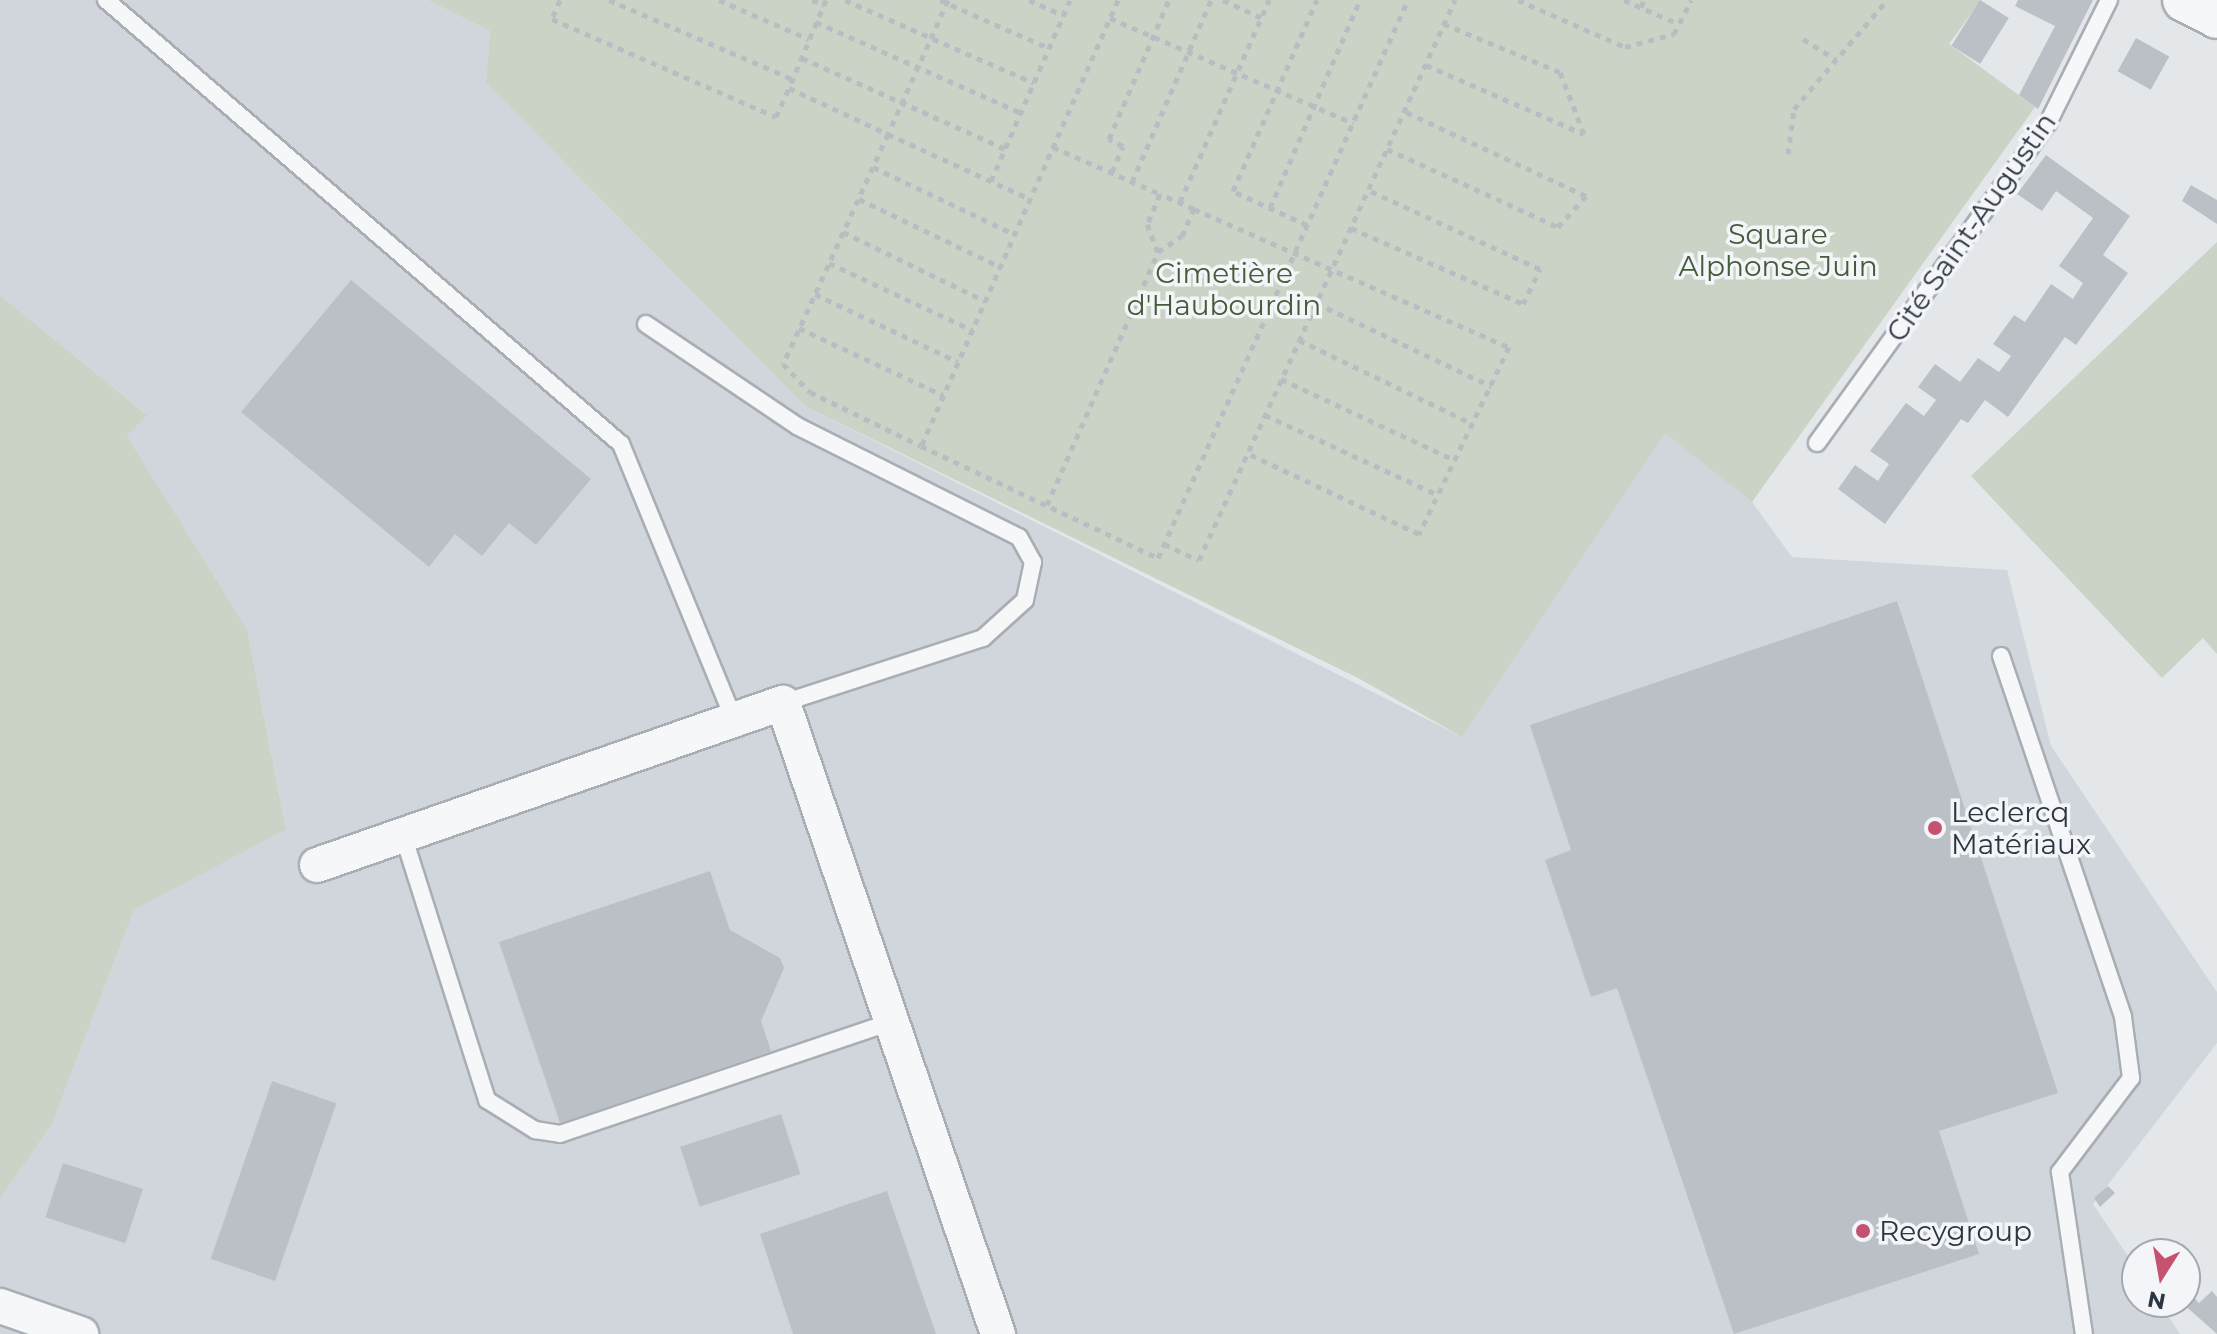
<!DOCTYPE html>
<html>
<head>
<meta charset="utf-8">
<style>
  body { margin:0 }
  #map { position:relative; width:2217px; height:1334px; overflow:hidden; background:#e3e7ea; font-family:Montserrat,sans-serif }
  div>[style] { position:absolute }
  .built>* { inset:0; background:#d1d6dc }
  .green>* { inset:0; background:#cad3c5 }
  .building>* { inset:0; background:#bbc0c7; transform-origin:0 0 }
  .path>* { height:5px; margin-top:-2.5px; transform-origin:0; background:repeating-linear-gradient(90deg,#b9bdc2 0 6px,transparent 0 12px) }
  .roads { filter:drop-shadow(2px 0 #a8aeb4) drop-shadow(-2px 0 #a8aeb4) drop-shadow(0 2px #a8aeb4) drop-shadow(0 -2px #a8aeb4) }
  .service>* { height:16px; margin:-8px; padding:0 8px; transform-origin:8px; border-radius:8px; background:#f6f7f9 }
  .minor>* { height:34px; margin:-17px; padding:0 17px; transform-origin:17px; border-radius:17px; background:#f6f7f9 }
  .tertiary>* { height:42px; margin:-21px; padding:0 21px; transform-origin:21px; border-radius:21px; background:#f6f7f9 }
  .dots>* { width:22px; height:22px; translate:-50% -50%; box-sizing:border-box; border:4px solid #f3f5f8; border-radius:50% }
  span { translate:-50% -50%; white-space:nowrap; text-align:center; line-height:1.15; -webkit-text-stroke:7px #f3f5f8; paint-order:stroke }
  .street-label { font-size:28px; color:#2c3641 }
  .park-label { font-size:28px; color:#445c3a }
  .poi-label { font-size:28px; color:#2c3641 }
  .left { translate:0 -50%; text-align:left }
  .north { position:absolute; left:2121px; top:1238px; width:80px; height:80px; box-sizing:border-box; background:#f3f5f8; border:2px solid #a3a9af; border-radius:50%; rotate:191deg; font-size:22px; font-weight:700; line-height:32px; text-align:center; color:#2c3641 }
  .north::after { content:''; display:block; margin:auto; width:28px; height:36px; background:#c55270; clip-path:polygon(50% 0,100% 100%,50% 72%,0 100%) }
</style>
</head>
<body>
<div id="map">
  <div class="built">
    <div style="clip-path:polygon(0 0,427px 0,490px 31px,486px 83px,805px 406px,1462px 737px,1665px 432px,1752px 502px,1792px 557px,2007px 570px,2051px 746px,2217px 992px,2217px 1043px,2093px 1204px,2137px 1270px,2137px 1302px,2159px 1302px,2180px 1334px,0 1334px,0 1199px,52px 1124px,134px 910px,286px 828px,247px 629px,127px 436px,146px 414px,0 295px)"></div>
  </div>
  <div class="green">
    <div style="clip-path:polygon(427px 0,1981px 0,1949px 44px,2035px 107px,1752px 502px,1665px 433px,1462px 737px,1360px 679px,805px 406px,486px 83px,490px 31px)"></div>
    <div style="clip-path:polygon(2217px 242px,2217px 654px,2203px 638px,2162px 678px,1971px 476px)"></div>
    <div style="clip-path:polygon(0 295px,147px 415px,127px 436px,247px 629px,286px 829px,134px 910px,52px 1124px,0 1199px)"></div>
  </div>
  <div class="building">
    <div style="left:1980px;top:0;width:34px;height:54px;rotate:32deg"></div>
    <div style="clip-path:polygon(2018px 0,2093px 0,2038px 109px,2019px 95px,2055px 26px,2015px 6px)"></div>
    <div style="left:2136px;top:38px;width:38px;height:38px;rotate:29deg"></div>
    <div style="clip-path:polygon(2046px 155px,2130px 216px,2103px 255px,2128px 273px,2076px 345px,2065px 337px,2008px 417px,1985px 400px,1968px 423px,1961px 419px,1885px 524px,1838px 489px,1855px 465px,1878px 481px,1889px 464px,1870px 451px,1906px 403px,1924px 416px,1936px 400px,1918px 387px,1935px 364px,1960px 382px,1978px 358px,1999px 372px,2011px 356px,1993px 344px,2014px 315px,2025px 322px,2051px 284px,2073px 299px,2083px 283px,2059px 266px,2093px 218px,2056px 191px,2042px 211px,2017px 194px)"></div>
    <div style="clip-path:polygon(2191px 185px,2217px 200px,2217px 224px,2182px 201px)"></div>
    <div style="clip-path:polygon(351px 280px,591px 479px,536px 545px,509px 523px,482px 556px,455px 534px,429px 567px,241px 412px)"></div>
    <div style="clip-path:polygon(1897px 601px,2058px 1093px,1939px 1131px,1979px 1254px,1734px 1334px,1617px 988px,1591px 997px,1545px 860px,1571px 850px,1530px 725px)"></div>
    <div style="clip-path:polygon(710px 871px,730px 930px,780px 958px,784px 968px,761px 1021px,771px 1051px,560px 1123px,499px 942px)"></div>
    <div style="left:272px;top:1081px;width:68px;height:188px;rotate:19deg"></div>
    <div style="left:781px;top:1114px;width:63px;height:106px;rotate:72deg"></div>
    <div style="left:63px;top:1163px;width:84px;height:57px;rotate:18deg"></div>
    <div style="clip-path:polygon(2108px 1186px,2115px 1193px,2100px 1207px,2094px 1198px)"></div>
    <div style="clip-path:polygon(887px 1191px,936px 1334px,793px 1334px,760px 1234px)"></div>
    <div style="clip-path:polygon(2185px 1287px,2199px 1303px,2212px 1291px,2217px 1297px,2217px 1334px,2181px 1302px)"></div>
  </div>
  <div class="path">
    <div style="left:560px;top:0;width:21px;rotate:113deg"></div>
    <div style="left:552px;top:19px;width:244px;rotate:23.6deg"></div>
    <div style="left:776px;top:117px;width:32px;rotate:-66deg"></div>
    <div style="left:609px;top:0;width:199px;rotate:23.3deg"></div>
    <div style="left:719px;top:0;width:98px;rotate:23.4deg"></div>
    <div style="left:812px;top:0;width:13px;rotate:23deg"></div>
    <div style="left:826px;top:0;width:95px;rotate:112.8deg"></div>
    <div style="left:789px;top:88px;width:109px;rotate:24.9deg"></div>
    <div style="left:888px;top:134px;width:253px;rotate:114.5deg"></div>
    <div style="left:783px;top:364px;width:39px;rotate:46deg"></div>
    <div style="left:810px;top:392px;width:123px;rotate:25.9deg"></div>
    <div style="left:845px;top:0;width:206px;rotate:23.7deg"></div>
    <div style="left:940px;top:0;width:119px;rotate:23.8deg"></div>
    <div style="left:948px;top:0;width:147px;rotate:114.1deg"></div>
    <div style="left:888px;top:134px;width:156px;rotate:24.6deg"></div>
    <div style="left:1029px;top:0;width:37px;rotate:24deg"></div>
    <div style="left:1118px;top:0;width:488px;rotate:113.8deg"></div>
    <div style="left:921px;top:446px;width:262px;rotate:25.3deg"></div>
    <div style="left:1158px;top:558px;width:611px;rotate:-65.87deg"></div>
    <div style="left:1223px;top:0;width:43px;rotate:24.8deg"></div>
    <div style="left:1518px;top:0;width:117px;rotate:23.7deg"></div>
    <div style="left:1625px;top:47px;width:51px;rotate:-14.9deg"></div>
    <div style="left:1674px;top:34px;width:38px;rotate:-63deg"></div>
    <div style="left:1624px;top:0;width:60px;rotate:23.6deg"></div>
    <div style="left:1641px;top:7px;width:8px;rotate:-67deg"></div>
    <div style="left:1110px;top:18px;width:265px;rotate:23.4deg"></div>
    <div style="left:816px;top:22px;width:224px;rotate:23.9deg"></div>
    <div style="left:1803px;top:39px;width:39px;rotate:32deg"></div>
    <div style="left:802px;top:58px;width:222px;rotate:24.1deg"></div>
    <div style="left:1426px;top:65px;width:172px;rotate:23.6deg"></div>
    <div style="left:1584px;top:134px;width:66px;rotate:-111.2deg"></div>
    <div style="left:1560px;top:72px;width:126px;rotate:-157.5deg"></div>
    <div style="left:1053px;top:147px;width:117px;rotate:23.7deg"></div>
    <div style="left:1387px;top:149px;width:188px;rotate:24.5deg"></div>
    <div style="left:1558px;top:227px;width:42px;rotate:-47.9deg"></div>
    <div style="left:1586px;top:196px;width:201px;rotate:-155deg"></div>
    <div style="left:1788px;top:154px;width:45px;rotate:-82.4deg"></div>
    <div style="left:1794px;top:109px;width:143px;rotate:-49.5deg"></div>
    <div style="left:873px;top:167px;width:156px;rotate:25.4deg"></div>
    <div style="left:1112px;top:172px;width:28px;rotate:-67deg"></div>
    <div style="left:1123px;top:146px;width:16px;rotate:-153deg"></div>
    <div style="left:1109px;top:139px;width:151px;rotate:-66.7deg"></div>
    <div style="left:991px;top:181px;width:197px;rotate:-66.4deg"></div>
    <div style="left:1132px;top:182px;width:198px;rotate:-66.5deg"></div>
    <div style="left:859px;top:199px;width:157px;rotate:25.7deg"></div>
    <div style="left:1180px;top:202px;width:221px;rotate:-66.2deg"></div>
    <div style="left:1270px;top:208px;width:227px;rotate:-66.6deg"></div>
    <div style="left:1194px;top:209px;width:344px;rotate:23.7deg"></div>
    <div style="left:1509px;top:347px;width:208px;rotate:115.7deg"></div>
    <div style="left:1419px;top:534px;width:190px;rotate:-154.8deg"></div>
    <div style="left:1307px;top:225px;width:81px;rotate:-155.3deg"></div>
    <div style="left:1233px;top:191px;width:209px;rotate:-66.3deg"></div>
    <div style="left:1351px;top:228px;width:188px;rotate:23.8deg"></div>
    <div style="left:1523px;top:304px;width:39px;rotate:-64deg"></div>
    <div style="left:1540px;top:269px;width:189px;rotate:-155.3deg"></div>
    <div style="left:843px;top:232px;width:158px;rotate:25.9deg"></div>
    <div style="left:829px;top:263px;width:158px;rotate:25.1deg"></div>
    <div style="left:815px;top:294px;width:158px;rotate:25.4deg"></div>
    <div style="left:1316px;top:303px;width:194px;rotate:25.4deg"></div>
    <div style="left:799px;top:328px;width:159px;rotate:25deg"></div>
    <div style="left:1299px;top:340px;width:193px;rotate:25.8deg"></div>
    <div style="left:1281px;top:379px;width:192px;rotate:25deg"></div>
    <div style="left:1265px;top:415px;width:191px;rotate:24.8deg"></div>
    <div style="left:1047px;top:505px;width:276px;rotate:-66.3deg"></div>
    <div style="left:1158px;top:252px;width:29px;rotate:-34deg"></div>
    <div style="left:1182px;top:236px;width:30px;rotate:-66deg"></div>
    <div style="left:1194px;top:209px;width:37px;rotate:-156deg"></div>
    <div style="left:1160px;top:194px;width:33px;rotate:113deg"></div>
    <div style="left:1147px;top:224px;width:30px;rotate:69deg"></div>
    <div style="left:1164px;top:544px;width:38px;rotate:25deg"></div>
    <div style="left:1199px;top:560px;width:616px;rotate:-65.43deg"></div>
  </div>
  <div class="roads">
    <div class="service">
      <div style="left:106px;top:0;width:680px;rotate:40.77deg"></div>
      <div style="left:621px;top:444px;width:298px;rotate:67.7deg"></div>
      <div style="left:646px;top:324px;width:182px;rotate:34deg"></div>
      <div style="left:797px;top:426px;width:248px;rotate:26.6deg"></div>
      <div style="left:1019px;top:537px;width:29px;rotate:61deg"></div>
      <div style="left:1033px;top:562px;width:39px;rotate:102deg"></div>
      <div style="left:1025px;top:600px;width:57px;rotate:137.9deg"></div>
      <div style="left:983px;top:638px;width:210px;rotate:162deg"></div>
      <div style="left:1817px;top:443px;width:395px;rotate:-54.2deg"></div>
      <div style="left:2048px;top:123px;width:137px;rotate:-63.6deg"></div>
      <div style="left:2001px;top:656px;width:381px;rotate:71.3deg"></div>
      <div style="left:2123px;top:1017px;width:62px;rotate:82.5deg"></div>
      <div style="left:2131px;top:1078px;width:118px;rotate:127.1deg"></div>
      <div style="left:2060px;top:1172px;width:164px;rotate:81.6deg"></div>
      <div style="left:403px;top:835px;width:278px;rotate:72.4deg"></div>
      <div style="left:487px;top:1100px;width:57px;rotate:32deg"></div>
      <div style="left:535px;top:1130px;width:25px;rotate:9deg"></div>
      <div style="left:560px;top:1134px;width:349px;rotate:-18.7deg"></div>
    </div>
    <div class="minor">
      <div style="left:317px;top:865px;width:493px;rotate:-19.2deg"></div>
      <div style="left:783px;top:703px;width:667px;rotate:71.18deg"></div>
      <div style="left:0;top:1306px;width:86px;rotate:19.1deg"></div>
    </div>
    <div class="tertiary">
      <div style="left:2184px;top:0;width:37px;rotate:27deg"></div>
    </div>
  </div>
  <div class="dots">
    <div style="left:1935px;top:828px;background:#c55270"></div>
    <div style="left:1863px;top:1231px;background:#c55270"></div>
  </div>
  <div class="street-label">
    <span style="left:1971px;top:227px;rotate:-55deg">Cité Saint-Augustin</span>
  </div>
  <div class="park-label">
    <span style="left:1778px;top:250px">Square<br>Alphonse Juin</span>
    <span style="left:1224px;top:289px">Cimetière<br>d'Haubourdin</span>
  </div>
  <div class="poi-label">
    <span class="left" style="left:1951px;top:828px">Leclercq<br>Matériaux</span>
    <span class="left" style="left:1879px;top:1231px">Recygroup</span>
  </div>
  <div class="north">N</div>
</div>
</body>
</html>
